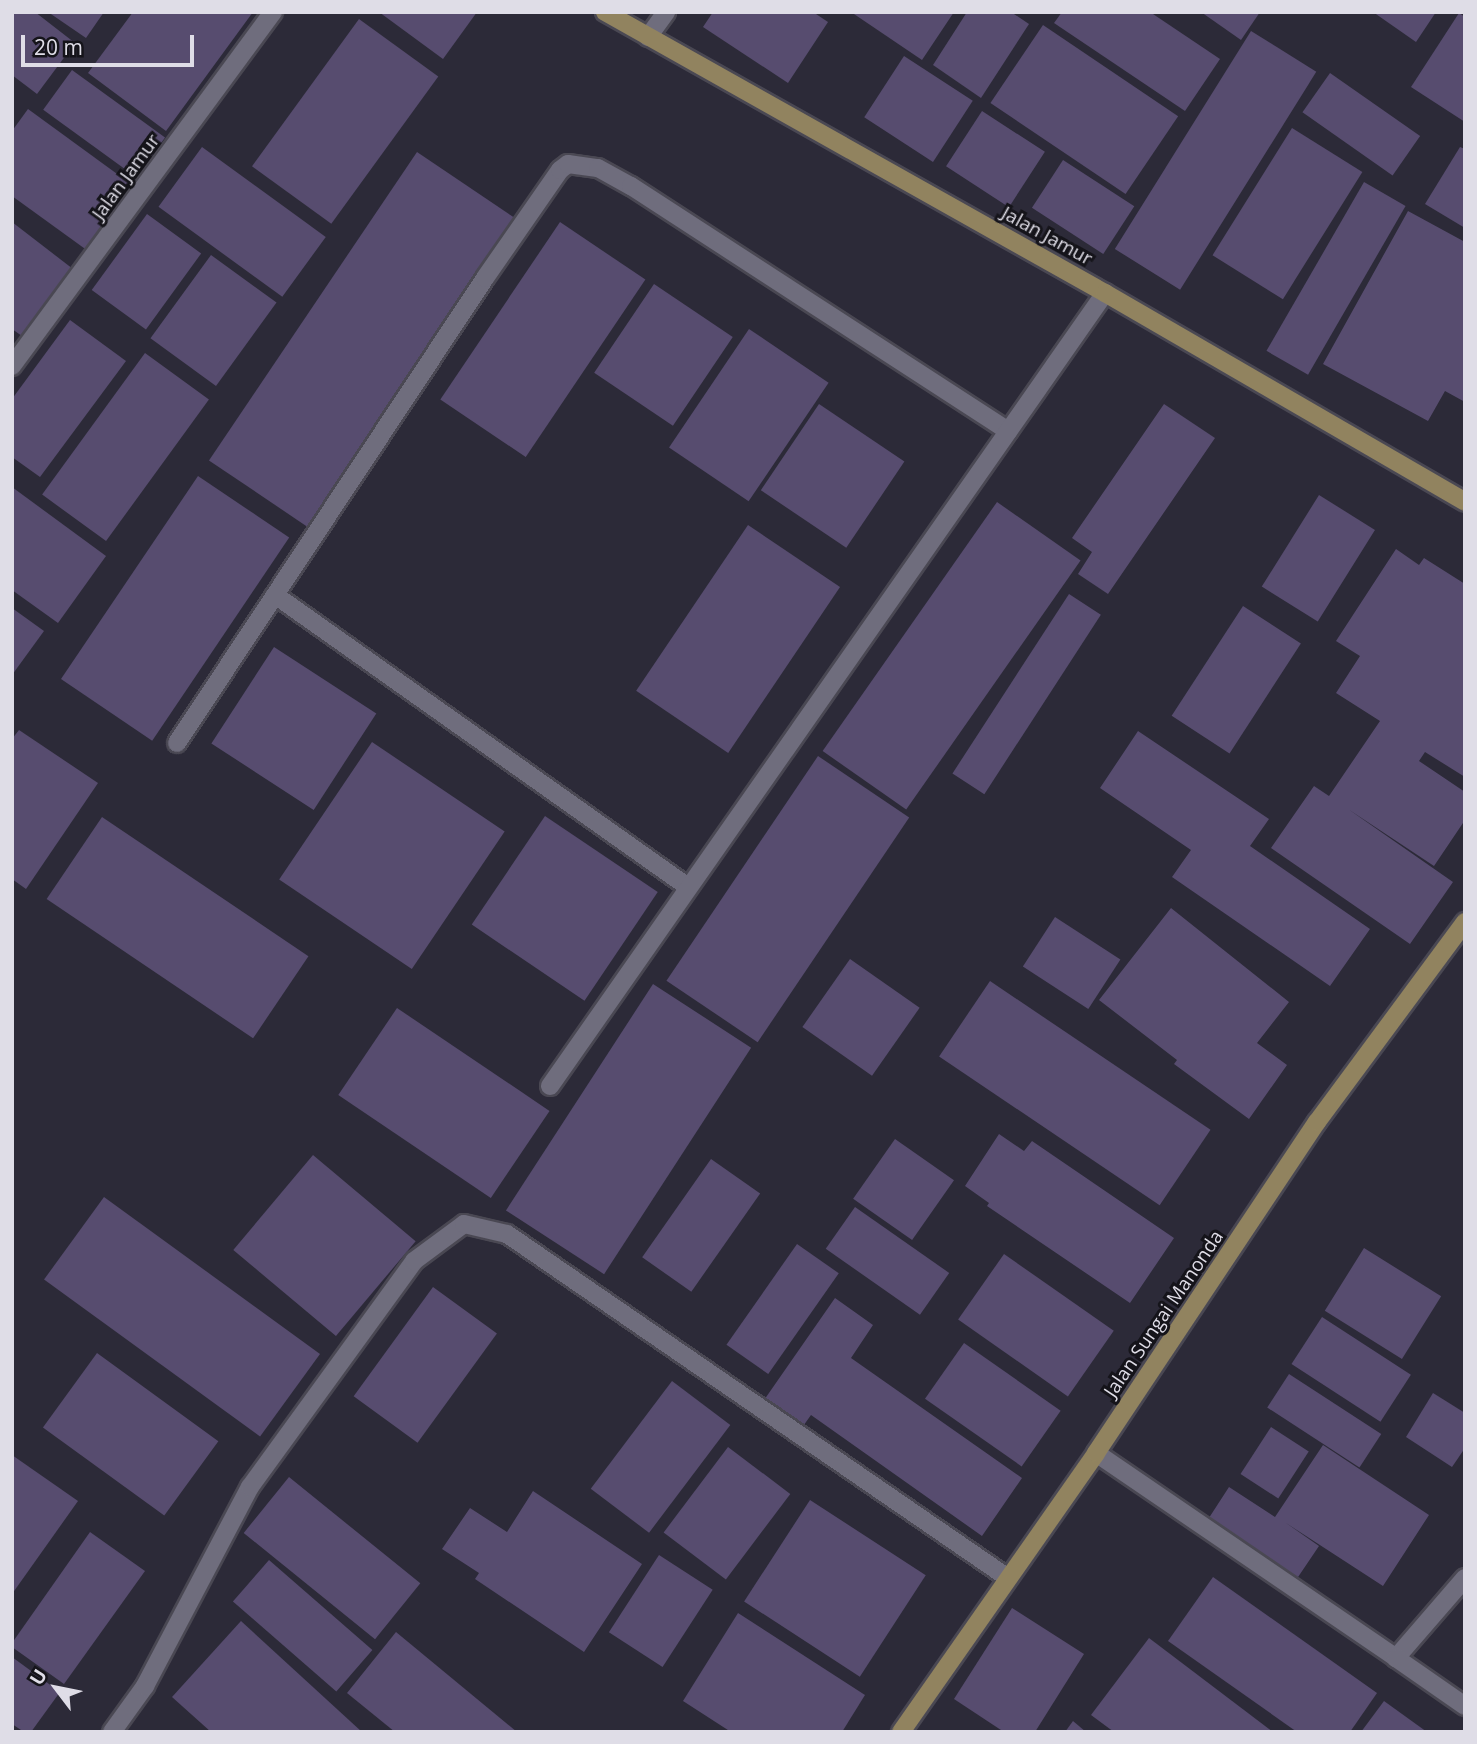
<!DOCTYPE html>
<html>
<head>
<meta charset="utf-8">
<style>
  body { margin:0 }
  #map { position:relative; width:1477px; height:1744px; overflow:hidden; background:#2c2a38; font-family:"Open Sans",sans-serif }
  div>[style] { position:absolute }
  .building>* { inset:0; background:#574c6f; transform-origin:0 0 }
  .roads { filter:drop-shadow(2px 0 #4a4853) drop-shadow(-2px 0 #4a4853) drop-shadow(0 2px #4a4853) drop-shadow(0 -2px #4a4853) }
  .lane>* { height:18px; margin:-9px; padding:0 9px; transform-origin:9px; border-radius:9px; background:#6f6d7d }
  .street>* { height:18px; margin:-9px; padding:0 9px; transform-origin:9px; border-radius:9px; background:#6f6d7d }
  .secondary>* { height:18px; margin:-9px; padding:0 9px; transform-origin:9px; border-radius:9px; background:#91835f }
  span { translate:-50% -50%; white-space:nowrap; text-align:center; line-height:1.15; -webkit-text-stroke:6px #15141a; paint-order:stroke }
  .street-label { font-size:19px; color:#dfdde7 }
  .frame { position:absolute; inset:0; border:14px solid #dfdde7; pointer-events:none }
  .north { position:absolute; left:21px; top:1653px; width:70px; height:70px; -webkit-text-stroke:5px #15141a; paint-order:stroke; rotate:302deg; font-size:19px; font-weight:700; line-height:28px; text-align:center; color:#dfdde7 }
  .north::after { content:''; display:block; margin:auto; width:24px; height:32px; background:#dfdde7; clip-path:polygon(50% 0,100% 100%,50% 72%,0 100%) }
  .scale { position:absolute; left:21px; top:35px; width:173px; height:32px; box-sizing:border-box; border:4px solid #dfdde7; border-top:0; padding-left:9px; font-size:21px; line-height:24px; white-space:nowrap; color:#dfdde7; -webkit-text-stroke:5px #15141a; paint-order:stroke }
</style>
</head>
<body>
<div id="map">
  <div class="building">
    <div style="clip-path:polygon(12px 12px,35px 12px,75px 43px,37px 94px,12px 75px)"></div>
    <div style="clip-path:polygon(48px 12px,104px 12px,86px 38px)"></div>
    <div style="clip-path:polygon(133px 12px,253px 12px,166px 131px,88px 73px)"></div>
    <div style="clip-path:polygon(379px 12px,477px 12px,443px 59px)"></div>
    <div style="clip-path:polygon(713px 12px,813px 12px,828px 22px,788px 83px,703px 27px)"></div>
    <div style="clip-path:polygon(851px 12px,954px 12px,922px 60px)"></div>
    <div style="clip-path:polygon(967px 12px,1011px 12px,1029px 24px,981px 98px,933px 65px)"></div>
    <div style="clip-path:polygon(1062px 12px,1150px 12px,1220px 59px,1185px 111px,1054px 23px)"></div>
    <div style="clip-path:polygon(1201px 12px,1260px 12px,1241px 40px)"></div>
    <div style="clip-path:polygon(1373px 12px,1436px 12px,1416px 42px)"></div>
    <div style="clip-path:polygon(1459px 13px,1465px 17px,1465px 122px,1411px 87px)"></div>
    <div style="left:359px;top:19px;width:98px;height:182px;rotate:36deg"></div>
    <div style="left:1043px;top:25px;width:163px;height:94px;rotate:34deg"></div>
    <div style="left:1251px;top:31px;width:77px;height:257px;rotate:32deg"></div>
    <div style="left:904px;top:56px;width:82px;height:73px;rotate:33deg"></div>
    <div style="left:72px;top:70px;width:115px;height:49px;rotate:36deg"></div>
    <div style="left:1330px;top:73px;width:110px;height:48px;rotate:35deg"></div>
    <div style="clip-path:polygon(28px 109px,135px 187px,88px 251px,12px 196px,12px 131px)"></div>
    <div style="left:982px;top:111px;width:75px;height:66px;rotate:33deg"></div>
    <div style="left:1292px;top:128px;width:83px;height:150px;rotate:32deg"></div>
    <div style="left:202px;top:147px;width:153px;height:74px;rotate:36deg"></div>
    <div style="clip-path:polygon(1460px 147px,1465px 149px,1465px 228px,1425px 204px)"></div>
    <div style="left:417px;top:152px;width:119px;height:372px;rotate:34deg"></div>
    <div style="left:1063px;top:160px;width:85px;height:57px;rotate:33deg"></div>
    <div style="left:1364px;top:182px;width:48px;height:195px;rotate:30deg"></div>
    <div style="clip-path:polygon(1408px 211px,1465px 242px,1465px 402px,1445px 391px,1428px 421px,1323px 364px)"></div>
    <div style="left:147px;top:214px;width:67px;height:94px;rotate:36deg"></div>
    <div style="clip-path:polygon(12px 222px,73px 269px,22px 336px,12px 329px)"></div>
    <div style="left:560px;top:222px;width:103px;height:214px;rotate:34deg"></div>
    <div style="left:211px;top:255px;width:81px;height:103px;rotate:36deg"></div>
    <div style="left:654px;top:284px;width:95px;height:107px;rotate:34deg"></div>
    <div style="clip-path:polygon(70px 320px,126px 361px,40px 477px,12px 457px,12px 399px)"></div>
    <div style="left:749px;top:329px;width:96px;height:143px;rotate:34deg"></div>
    <div style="left:145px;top:353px;width:79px;height:175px;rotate:36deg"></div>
    <div style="left:819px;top:404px;width:103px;height:104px;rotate:34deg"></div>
    <div style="clip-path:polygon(1164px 404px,1215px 438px,1108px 594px,1078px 574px,1092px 552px,1072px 538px)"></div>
    <div style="left:198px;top:476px;width:110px;height:245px;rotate:34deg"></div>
    <div style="clip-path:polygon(12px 487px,106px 556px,58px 623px,12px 590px)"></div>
    <div style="left:1319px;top:495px;width:66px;height:108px;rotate:32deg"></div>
    <div style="left:997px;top:502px;width:102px;height:304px;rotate:35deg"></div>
    <div style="left:748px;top:525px;width:111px;height:200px;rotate:34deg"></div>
    <div style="clip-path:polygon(1396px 549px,1419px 565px,1424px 558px,1465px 584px,1465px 777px,1425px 752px,1419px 761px,1465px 792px,1465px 820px,1434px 866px,1348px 809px,1453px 882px,1410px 944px,1271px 848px,1314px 786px,1329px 796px,1380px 721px,1336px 693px,1360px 656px,1336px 641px)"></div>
    <div style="left:1069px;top:594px;width:38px;height:214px;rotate:33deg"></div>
    <div style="left:1243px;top:606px;width:69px;height:131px;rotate:33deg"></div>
    <div style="clip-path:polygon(12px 608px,44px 631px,12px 675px)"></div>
    <div style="left:274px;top:647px;width:122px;height:115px;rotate:33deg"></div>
    <div style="clip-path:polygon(19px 730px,98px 783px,26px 889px,12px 879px,12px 739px)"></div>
    <div style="clip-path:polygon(1138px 731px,1269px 819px,1250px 846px,1370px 929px,1330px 986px,1172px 877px,1191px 850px,1100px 788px)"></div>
    <div style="left:372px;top:742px;width:160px;height:166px;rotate:34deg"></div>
    <div style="left:818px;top:756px;width:110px;height:271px;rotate:34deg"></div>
    <div style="left:545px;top:816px;width:136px;height:131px;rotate:34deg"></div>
    <div style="left:102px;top:817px;width:249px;height:99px;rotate:34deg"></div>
    <div style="clip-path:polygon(1171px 908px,1289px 1002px,1257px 1043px,1287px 1065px,1249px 1119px,1174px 1064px,1177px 1060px,1099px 1000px)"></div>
    <div style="left:1055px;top:917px;width:78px;height:59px;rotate:33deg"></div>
    <div style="left:850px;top:959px;width:85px;height:83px;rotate:35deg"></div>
    <div style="left:990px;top:981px;width:266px;height:91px;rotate:34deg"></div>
    <div style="left:653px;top:984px;width:117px;height:270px;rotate:33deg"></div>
    <div style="left:397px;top:1008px;width:184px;height:105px;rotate:34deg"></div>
    <div style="clip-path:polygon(999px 1134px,1024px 1151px,1032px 1141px,1174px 1238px,1130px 1303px,987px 1206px,989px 1203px,965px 1186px)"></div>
    <div style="left:895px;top:1139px;width:72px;height:73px;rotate:35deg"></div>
    <div style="left:313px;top:1155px;width:134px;height:124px;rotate:40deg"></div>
    <div style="left:711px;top:1159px;width:60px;height:120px;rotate:35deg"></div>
    <div style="left:104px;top:1197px;width:267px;height:102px;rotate:36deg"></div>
    <div style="left:855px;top:1207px;width:115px;height:51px;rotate:35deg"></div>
    <div style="left:797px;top:1244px;width:51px;height:123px;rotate:35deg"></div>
    <div style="left:1364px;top:1248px;width:91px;height:74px;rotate:32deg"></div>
    <div style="left:1004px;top:1254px;width:134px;height:80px;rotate:35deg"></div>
    <div style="left:433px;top:1287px;width:79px;height:135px;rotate:36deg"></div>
    <div style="clip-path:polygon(835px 1298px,873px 1325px,851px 1358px,1022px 1478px,982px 1536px,811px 1415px,801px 1429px,762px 1403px)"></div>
    <div style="left:1322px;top:1317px;width:106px;height:56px;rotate:33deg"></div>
    <div style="left:964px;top:1343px;width:118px;height:68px;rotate:35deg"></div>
    <div style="left:97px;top:1353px;width:150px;height:92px;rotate:36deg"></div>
    <div style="left:1289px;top:1374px;width:110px;height:40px;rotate:33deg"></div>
    <div style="left:672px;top:1381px;width:73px;height:135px;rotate:37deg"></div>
    <div style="clip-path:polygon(1433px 1393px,1465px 1413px,1465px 1448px,1452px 1467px,1406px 1437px)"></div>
    <div style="left:1271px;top:1427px;width:45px;height:56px;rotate:33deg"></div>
    <div style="clip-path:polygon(1323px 1445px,1429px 1515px,1383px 1586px,1286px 1523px,1319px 1546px,1294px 1583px,1205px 1524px,1229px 1487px,1275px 1517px)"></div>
    <div style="left:728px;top:1447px;width:78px;height:107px;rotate:37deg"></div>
    <div style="clip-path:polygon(12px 1455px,78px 1501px,12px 1594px)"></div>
    <div style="left:289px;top:1477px;width:169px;height:72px;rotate:39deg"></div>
    <div style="clip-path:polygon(533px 1491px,642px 1564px,584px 1652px,475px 1579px,479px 1573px,442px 1549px,470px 1508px,507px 1532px)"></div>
    <div style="left:810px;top:1500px;width:138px;height:121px;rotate:33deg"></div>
    <div style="clip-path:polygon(90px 1532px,145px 1571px,64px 1684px,12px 1647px,12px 1643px)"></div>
    <div style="left:659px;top:1555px;width:64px;height:92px;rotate:33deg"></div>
    <div style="left:269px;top:1560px;width:137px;height:55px;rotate:41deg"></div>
    <div style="clip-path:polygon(1213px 1577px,1377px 1693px,1350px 1732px,1297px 1732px,1168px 1641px)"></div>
    <div style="clip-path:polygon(1012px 1608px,1084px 1654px,1035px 1732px,1004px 1732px,954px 1699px)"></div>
    <div style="clip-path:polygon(738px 1613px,865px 1695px,842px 1732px,731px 1732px,683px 1701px)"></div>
    <div style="clip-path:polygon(241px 1621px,362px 1732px,211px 1732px,172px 1697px)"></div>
    <div style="clip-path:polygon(396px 1632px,517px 1732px,395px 1732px,347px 1693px)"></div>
    <div style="clip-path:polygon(1149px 1638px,1273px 1732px,1114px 1732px,1091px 1715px)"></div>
    <div style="clip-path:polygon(12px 1657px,60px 1692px,31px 1732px,24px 1732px,12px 1724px)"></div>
    <div style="clip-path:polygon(1384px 1701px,1427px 1732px,1361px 1732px)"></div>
    <div style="clip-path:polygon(1073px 1721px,1086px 1732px,1065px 1732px)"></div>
  </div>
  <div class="roads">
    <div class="lane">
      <div style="left:275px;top:595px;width:506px;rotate:35.26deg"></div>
      <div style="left:177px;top:743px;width:558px;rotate:-56.48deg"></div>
      <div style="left:485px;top:278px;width:131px;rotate:-55.2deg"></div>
      <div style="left:560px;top:170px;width:10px;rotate:-37deg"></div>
      <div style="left:568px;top:164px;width:30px;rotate:8deg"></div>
      <div style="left:598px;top:168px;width:38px;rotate:29deg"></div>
      <div style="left:631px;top:186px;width:450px;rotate:33deg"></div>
      <div style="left:550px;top:1086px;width:968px;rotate:-55.01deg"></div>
    </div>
    <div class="street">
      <div style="left:648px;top:37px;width:31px;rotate:-54deg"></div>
      <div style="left:12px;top:366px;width:440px;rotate:-53.6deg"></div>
      <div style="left:1096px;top:1453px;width:363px;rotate:34.3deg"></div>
      <div style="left:1465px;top:1578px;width:106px;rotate:130.8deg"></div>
      <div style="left:1396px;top:1658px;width:84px;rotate:34.8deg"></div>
      <div style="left:112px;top:1732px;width:57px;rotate:-54.3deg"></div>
      <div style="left:145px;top:1686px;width:225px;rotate:-62.2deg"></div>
      <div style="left:250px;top:1487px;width:279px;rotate:-54deg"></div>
      <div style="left:414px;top:1261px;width:62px;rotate:-36.5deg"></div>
      <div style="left:464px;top:1224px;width:44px;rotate:13.1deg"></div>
      <div style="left:507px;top:1234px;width:608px;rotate:34.47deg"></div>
    </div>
    <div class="secondary">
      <div style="left:605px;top:12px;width:574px;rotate:29.34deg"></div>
      <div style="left:1105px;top:293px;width:416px;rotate:30.1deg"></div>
      <div style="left:901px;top:1732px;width:340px;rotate:-55deg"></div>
      <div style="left:1096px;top:1453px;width:398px;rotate:-56.3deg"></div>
      <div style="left:1317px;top:1122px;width:249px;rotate:-53.5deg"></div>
    </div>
  </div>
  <div class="street-label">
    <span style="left:126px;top:177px;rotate:-54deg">Jalan Jamur</span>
    <span style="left:1047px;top:236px;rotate:29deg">Jalan Jamur</span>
    <span style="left:1164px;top:1314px;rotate:-56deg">Jalan Sungai Manonda</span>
  </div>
  <div class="frame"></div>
  <div class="north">U</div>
  <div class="scale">20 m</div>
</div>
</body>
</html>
